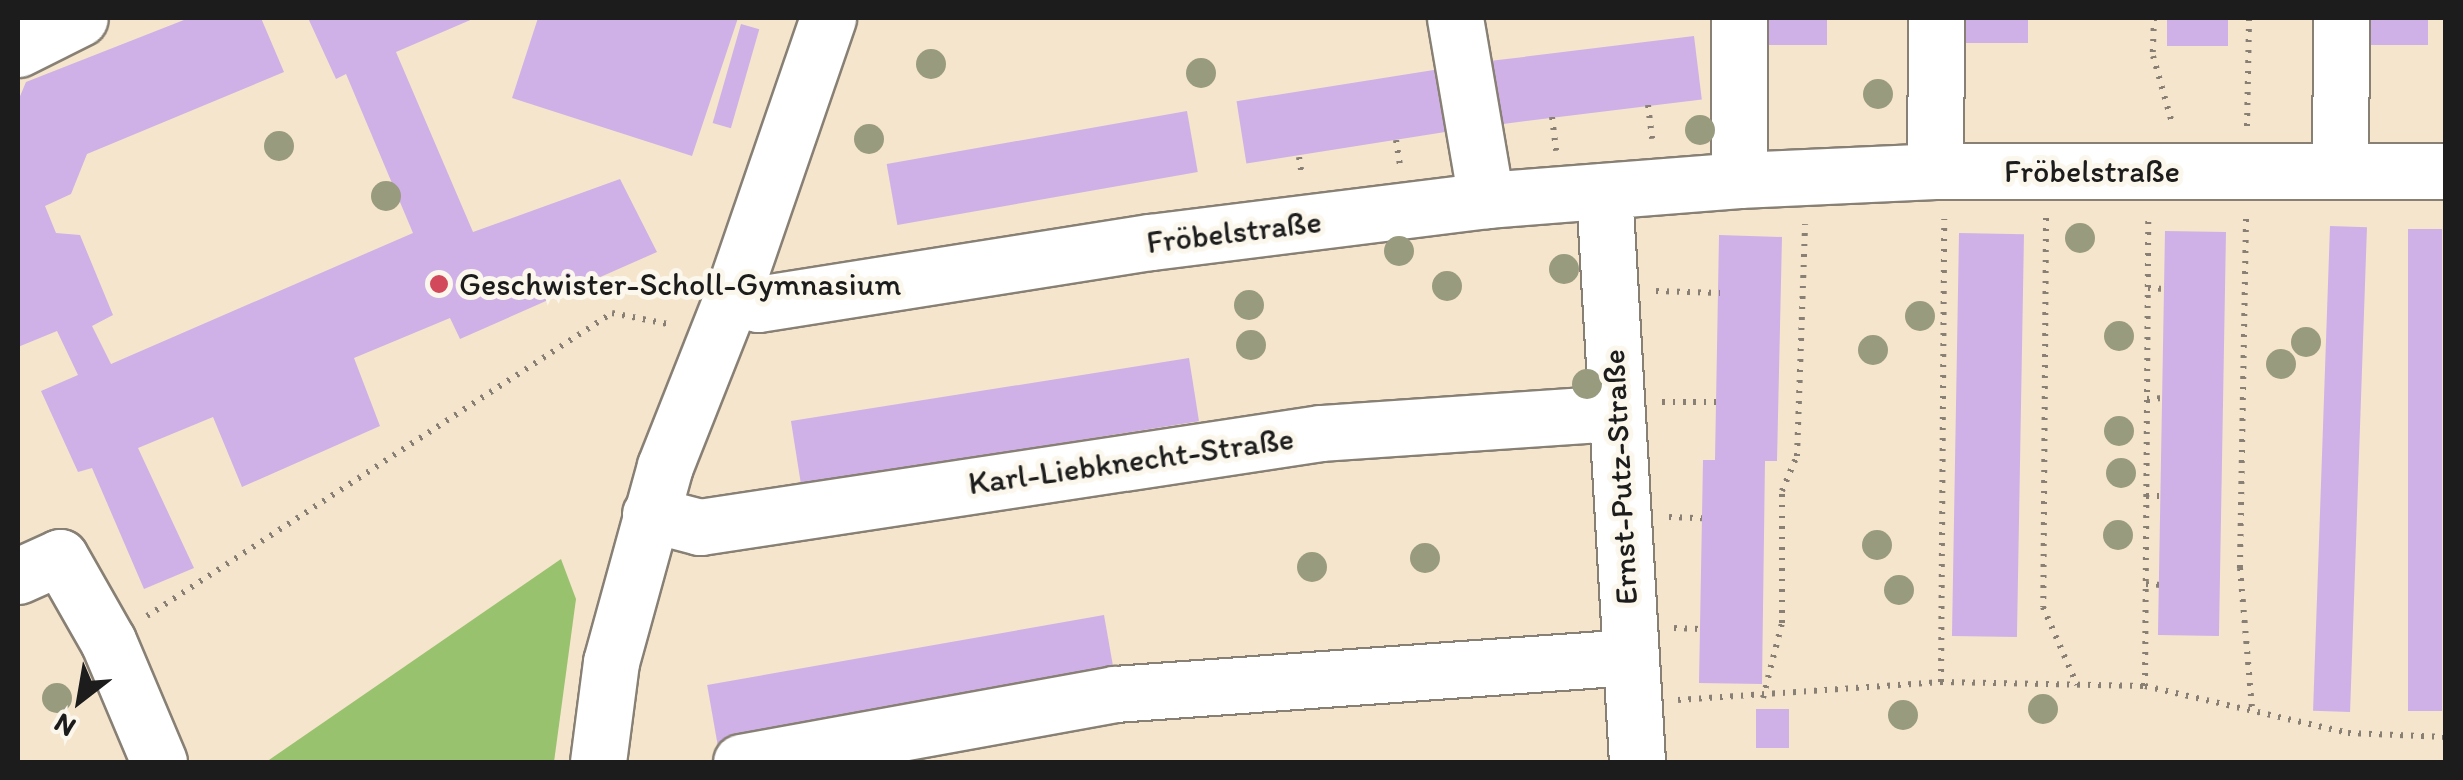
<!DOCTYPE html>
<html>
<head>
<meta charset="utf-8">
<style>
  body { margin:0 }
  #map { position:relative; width:2463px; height:780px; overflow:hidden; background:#f5e5cd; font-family:Itim,sans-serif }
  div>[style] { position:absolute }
  .green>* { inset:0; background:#99c26f }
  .building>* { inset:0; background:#cfb1e7; transform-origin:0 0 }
  .path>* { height:6px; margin-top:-3px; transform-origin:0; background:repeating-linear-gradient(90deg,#888074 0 2.5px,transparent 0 10.5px) }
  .roads { filter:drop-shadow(2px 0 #888074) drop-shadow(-2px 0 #888074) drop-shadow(0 2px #888074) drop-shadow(0 -2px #888074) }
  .minor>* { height:55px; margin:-27.5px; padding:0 27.5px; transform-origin:27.5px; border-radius:27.5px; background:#fff }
  .trees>* { width:30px; height:30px; margin:-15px; border-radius:50%; background:#999b7e }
  .dots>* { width:28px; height:28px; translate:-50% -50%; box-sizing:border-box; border:5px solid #fbf7ec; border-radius:50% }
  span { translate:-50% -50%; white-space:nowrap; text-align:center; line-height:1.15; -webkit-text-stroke:10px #fbf7ec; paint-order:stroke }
  .street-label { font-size:32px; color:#1c1c1c }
  .poi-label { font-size:32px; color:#1c1c1c }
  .left { translate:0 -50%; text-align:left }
  .frame { position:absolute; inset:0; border:20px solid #1c1c1c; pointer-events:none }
  .north { position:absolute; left:30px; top:650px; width:100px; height:100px; -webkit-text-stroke:8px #fbf7ec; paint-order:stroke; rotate:211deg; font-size:28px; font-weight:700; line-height:40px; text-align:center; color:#1c1c1c }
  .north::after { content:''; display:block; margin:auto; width:35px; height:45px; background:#1c1c1c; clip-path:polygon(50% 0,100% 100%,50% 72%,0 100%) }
</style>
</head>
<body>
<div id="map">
  <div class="green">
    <div style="clip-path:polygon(561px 559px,576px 599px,554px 762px,266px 762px)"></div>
  </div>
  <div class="building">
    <div style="clip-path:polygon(189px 18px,261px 18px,284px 72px,87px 154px,71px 194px,45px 206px,56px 233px,80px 235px,113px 315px,92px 326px,111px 364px,413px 233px,346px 74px,336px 79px,308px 18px,475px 18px,396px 52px,473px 232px,620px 179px,657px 252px,460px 339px,450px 318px,354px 358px,380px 426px,242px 487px,213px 417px,138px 448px,194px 568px,144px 589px,92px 468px,78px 472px,41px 391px,78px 375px,57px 331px,18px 347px,18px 101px,26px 82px)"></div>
    <div style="clip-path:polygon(538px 18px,738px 18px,692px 156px,512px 98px)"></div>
    <div style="left:1761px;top:18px;width:66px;height:27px"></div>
    <div style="left:1965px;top:18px;width:63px;height:25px"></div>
    <div style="left:2167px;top:18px;width:61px;height:28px"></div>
    <div style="left:2367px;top:18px;width:61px;height:27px"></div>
    <div style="left:741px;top:24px;width:19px;height:103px;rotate:16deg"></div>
    <div style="left:1694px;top:36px;width:64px;height:204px;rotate:83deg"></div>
    <div style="left:1440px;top:69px;width:63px;height:206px;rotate:81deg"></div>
    <div style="left:1187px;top:111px;width:62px;height:305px;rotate:80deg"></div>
    <div style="left:2330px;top:226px;width:37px;height:485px;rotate:2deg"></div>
    <div style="left:2408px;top:229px;width:34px;height:482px"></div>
    <div style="left:2165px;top:231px;width:61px;height:404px;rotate:1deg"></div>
    <div style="left:1959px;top:233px;width:65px;height:403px;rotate:1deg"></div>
    <div style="clip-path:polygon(1719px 235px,1782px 237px,1777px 461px,1765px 461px,1762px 684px,1699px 683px,1703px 460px,1715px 460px)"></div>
    <div style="left:1189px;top:358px;width:64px;height:403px;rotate:81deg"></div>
    <div style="left:1104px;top:615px;width:65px;height:403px;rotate:80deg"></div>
    <div style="left:1756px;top:709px;width:33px;height:39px"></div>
  </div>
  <div class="path">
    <div style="left:2154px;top:18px;width:38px;rotate:92deg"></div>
    <div style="left:2153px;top:56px;width:73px;rotate:74.1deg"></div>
    <div style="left:1648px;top:105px;width:34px;rotate:83deg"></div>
    <div style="left:1552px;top:117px;width:34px;rotate:83deg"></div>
    <div style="left:2247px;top:126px;width:108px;rotate:-88.9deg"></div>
    <div style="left:1396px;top:140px;width:24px;rotate:81deg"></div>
    <div style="left:1299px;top:157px;width:19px;rotate:81deg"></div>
    <div style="left:2046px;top:218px;width:389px;rotate:90.4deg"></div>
    <div style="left:2043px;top:607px;width:85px;rotate:66.4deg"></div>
    <div style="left:2246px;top:219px;width:349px;rotate:91deg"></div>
    <div style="left:2240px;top:568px;width:142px;rotate:85.1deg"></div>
    <div style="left:2148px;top:288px;width:17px;rotate:3deg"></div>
    <div style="left:1656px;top:291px;width:64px;rotate:1.8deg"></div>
    <div style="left:2147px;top:399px;width:17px;rotate:-3deg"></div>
    <div style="left:1662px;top:402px;width:54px"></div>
    <div style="left:2146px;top:496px;width:17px"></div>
    <div style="left:1669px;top:517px;width:33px;rotate:2deg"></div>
    <div style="left:2146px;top:584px;width:16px;rotate:4deg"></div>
    <div style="left:147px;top:616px;width:555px;rotate:-33.09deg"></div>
    <div style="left:612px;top:313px;width:62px;rotate:11.1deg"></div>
    <div style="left:1674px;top:628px;width:26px;rotate:2deg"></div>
    <div style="left:1941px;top:682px;width:463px;rotate:-89.6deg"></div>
    <div style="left:2145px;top:686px;width:469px;rotate:-89.6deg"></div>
    <div style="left:1763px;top:698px;width:77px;rotate:-75.8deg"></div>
    <div style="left:1782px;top:623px;width:132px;rotate:-90deg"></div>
    <div style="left:1782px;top:491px;width:38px;rotate:-67deg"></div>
    <div style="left:1797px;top:456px;width:232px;rotate:-88deg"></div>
    <div style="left:1678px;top:700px;width:264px;rotate:-3.9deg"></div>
    <div style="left:1941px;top:682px;width:204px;rotate:1.1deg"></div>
    <div style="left:2145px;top:686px;width:208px;rotate:13deg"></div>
    <div style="left:2348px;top:733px;width:98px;rotate:2.3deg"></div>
  </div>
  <div class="roads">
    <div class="minor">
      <div style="left:1455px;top:18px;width:185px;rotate:80.3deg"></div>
      <div style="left:1739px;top:18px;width:162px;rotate:90deg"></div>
      <div style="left:18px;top:49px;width:69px;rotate:-26.6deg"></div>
      <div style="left:1935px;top:171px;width:153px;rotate:-89.6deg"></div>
      <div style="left:2340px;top:171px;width:153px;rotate:-89.6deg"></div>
      <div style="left:1604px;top:191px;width:572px;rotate:86.69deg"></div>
      <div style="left:732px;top:297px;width:27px;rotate:15deg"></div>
      <div style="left:758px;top:304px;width:398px;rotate:-9deg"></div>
      <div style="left:1151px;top:242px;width:338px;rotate:-7.1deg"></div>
      <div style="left:1486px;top:200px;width:254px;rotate:-4.5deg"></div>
      <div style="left:1739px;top:180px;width:196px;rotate:-2.6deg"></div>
      <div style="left:1935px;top:171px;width:511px"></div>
      <div style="left:650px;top:514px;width:52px;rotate:14.6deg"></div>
      <div style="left:700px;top:527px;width:628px;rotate:-8.61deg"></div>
      <div style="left:1321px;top:433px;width:296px;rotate:-3.9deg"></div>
      <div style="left:18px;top:576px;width:46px;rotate:-24.3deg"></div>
      <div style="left:60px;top:557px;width:97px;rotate:60.3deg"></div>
      <div style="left:108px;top:641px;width:131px;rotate:67.1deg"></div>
      <div style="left:598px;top:762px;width:101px;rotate:-82.6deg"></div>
      <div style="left:611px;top:662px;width:203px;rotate:-74.6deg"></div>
      <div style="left:665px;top:466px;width:182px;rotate:-68.4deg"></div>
      <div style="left:732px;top:297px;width:295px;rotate:-71deg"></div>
      <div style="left:741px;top:762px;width:380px;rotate:-10.3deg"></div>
      <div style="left:1115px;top:694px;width:516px;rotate:-4.11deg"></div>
    </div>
  </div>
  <div class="trees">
    <div style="left:931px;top:64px"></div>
    <div style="left:1201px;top:73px"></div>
    <div style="left:1878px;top:94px"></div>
    <div style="left:1700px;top:130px"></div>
    <div style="left:869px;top:139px"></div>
    <div style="left:279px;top:146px"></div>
    <div style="left:386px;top:196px"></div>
    <div style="left:2080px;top:238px"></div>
    <div style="left:1399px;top:251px"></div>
    <div style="left:1564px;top:269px"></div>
    <div style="left:1447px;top:286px"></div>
    <div style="left:1249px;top:305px"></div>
    <div style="left:1920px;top:316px"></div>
    <div style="left:2119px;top:336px"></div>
    <div style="left:2306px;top:342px"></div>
    <div style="left:1251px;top:345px"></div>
    <div style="left:1873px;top:350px"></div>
    <div style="left:2281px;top:364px"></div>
    <div style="left:1587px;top:384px"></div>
    <div style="left:2119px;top:431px"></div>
    <div style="left:2121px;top:473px"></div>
    <div style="left:2118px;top:535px"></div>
    <div style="left:1877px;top:545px"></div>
    <div style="left:1425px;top:558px"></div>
    <div style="left:1312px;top:567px"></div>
    <div style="left:1899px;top:590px"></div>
    <div style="left:57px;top:698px"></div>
    <div style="left:2043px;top:709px"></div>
    <div style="left:1903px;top:715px"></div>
  </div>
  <div class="dots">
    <div style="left:439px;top:284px;background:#d1495b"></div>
  </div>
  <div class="street-label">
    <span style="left:2092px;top:171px">Fröbelstraße</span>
    <span style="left:1234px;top:232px;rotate:-7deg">Fröbelstraße</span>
    <span style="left:1131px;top:461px;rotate:-8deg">Karl-Liebknecht-Straße</span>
    <span style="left:1620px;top:477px;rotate:-93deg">Ernst-Putz-Straße</span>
  </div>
  <div class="poi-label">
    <span class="left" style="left:459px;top:284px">Geschwister-Scholl-Gymnasium</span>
  </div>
  <div class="frame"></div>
  <div class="north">N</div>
</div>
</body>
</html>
